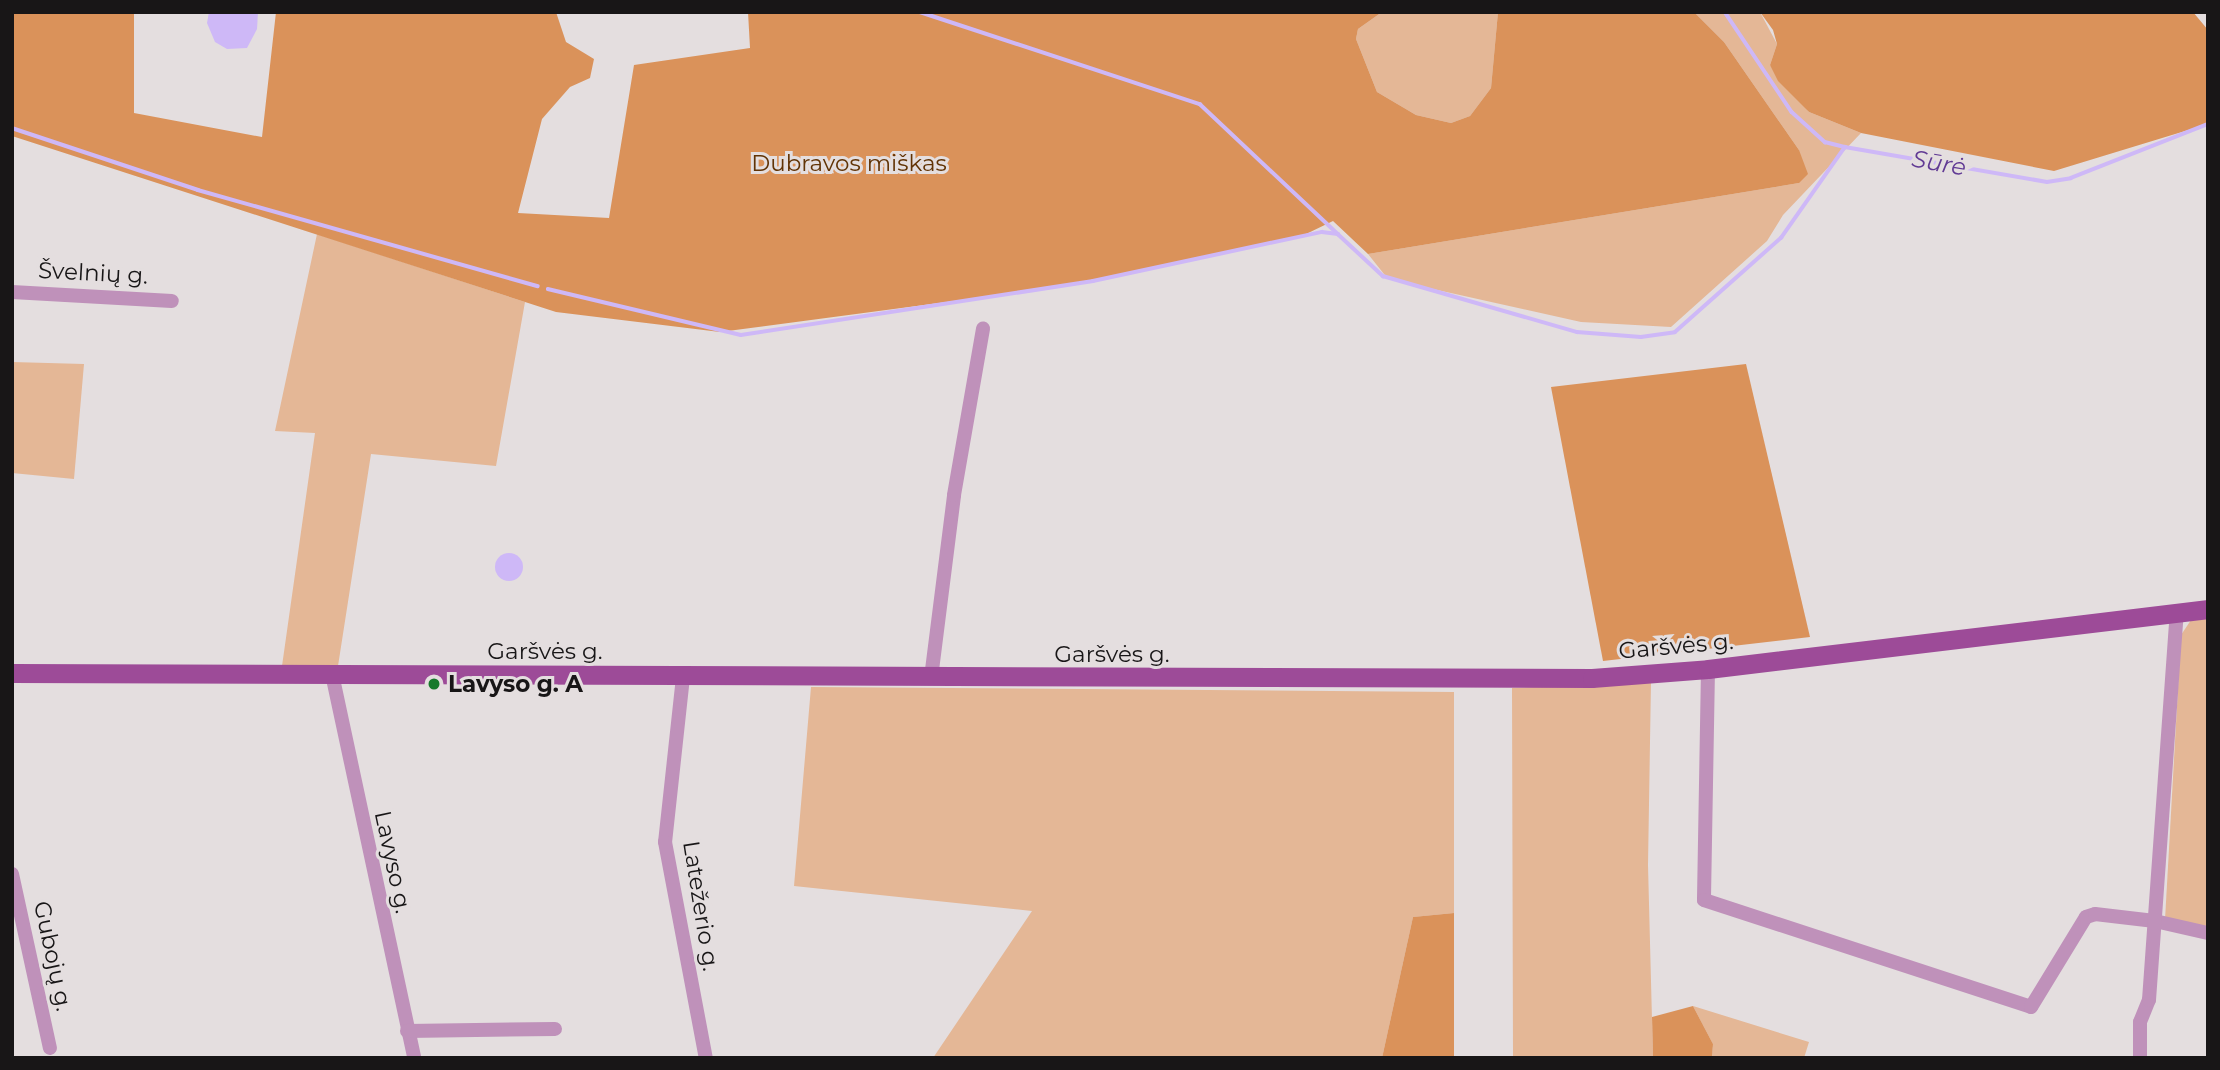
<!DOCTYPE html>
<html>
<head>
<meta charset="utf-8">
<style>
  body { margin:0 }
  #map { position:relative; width:2220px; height:1070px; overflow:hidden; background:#e4dedf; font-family:Montserrat,sans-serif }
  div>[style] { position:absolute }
  .green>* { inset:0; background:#e4b796 }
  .forest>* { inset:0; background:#da925a }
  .water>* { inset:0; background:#ceb8f7 }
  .round { border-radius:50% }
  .stream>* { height:3.5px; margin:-1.75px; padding:0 1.75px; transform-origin:1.75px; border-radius:1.75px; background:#ceb8f7 }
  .minor>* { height:14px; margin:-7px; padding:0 7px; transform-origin:7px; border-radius:7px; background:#bf91ba }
  .major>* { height:19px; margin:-9.5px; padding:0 9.5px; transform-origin:9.5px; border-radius:9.5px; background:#9d4b98 }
  .dots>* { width:19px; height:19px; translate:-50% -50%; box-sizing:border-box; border:4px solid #e4dedf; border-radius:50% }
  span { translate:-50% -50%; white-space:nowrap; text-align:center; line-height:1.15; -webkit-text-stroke:6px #e4dedf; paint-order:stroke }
  .park-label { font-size:23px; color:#613305 }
  .street-label { font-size:23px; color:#181617 }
  .poi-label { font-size:23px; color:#181617; font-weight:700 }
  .left { translate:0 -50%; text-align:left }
  .water-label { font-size:24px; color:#613a94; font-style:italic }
  .frame { position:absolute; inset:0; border:14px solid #181617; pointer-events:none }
</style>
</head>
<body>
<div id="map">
  <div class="green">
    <div style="clip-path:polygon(1382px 12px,1498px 12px,1491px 88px,1470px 116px,1451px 123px,1416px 115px,1377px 92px,1356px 39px,1358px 29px)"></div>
    <div style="clip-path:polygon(1694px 12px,1760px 12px,1777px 44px,1770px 65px,1809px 112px,1861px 133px,1783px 215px,1767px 241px,1671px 327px,1581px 322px,1388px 279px,1368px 254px,1799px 183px,1799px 150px,1724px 42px)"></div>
    <div style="clip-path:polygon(317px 234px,525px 302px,496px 466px,371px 454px,338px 666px,282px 666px,315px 433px,275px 431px)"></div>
    <div style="clip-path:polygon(12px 362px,84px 364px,74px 479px,12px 473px)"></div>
    <div style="clip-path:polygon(2208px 616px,2208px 927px,2165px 920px,2181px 635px,2193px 617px)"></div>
    <div style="clip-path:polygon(1651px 682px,1648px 865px,1653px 1058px,1513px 1058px,1512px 688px)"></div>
    <div style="clip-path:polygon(811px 687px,1454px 692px,1454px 913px,1413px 917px,1382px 1058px,933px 1058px,1032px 911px,794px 886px)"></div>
    <div style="clip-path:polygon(1693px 1006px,1809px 1042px,1804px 1058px,1712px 1058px,1713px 1044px)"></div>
  </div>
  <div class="forest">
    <div style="clip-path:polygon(12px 12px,134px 12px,134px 113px,262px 137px,276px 12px,556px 12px,566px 42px,594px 59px,590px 78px,570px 87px,542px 119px,518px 213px,609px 218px,634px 65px,750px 48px,748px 12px,1382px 12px,1358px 29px,1356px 39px,1377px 92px,1416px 115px,1451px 123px,1470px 116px,1491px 88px,1498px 12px,1694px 12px,1724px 42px,1799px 150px,1808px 174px,1799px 183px,1368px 254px,1333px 221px,1304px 235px,1066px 286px,720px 332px,556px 312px,12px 136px)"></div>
    <div style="clip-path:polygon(1760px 12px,2193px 12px,2208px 30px,2208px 124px,2054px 171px,1861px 133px,1809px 112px,1778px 81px,1770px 65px,1777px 44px,1773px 30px)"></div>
    <div style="clip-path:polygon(1746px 364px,1810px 637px,1603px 661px,1551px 387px)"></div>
    <div style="clip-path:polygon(1454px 913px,1454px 1058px,1382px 1058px,1413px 917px)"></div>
    <div style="clip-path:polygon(1693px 1006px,1713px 1044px,1712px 1058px,1653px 1058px,1652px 1017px)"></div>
  </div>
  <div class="water">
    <div style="clip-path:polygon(209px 12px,258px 12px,257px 29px,247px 48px,227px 49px,215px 42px,207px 23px)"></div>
    <div class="round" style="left:495px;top:553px;width:28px;height:28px"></div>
  </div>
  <div class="stream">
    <div style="left:920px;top:12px;width:295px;rotate:18.2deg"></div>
    <div style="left:1200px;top:104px;width:190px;rotate:43.3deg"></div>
    <div style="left:1725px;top:12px;width:120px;rotate:56.2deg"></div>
    <div style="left:1792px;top:112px;width:45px;rotate:42.3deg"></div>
    <div style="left:1825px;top:142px;width:21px;rotate:14deg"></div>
    <div style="left:1845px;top:147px;width:205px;rotate:9.8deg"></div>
    <div style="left:2047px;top:182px;width:24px;rotate:-9deg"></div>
    <div style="left:2071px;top:178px;width:147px;rotate:-21.5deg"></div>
    <div style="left:12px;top:128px;width:196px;rotate:18.4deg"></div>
    <div style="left:198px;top:190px;width:353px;rotate:15.8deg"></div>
    <div style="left:548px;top:289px;width:198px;rotate:13.4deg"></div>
    <div style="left:741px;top:335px;width:356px;rotate:-8.7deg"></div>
    <div style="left:1093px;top:281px;width:234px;rotate:-12.1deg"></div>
    <div style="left:1322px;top:232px;width:16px;rotate:7deg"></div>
    <div style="left:1338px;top:234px;width:62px;rotate:43deg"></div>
    <div style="left:1383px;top:276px;width:202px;rotate:16.1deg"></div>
    <div style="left:1577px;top:332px;width:64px;rotate:4.5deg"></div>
    <div style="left:1641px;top:337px;width:34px;rotate:-8deg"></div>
    <div style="left:1675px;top:332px;width:142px;rotate:-41.6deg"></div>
    <div style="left:1781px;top:238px;width:111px;rotate:-54.9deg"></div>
  </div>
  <div class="minor">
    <div style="left:12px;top:292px;width:160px;rotate:3.2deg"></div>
    <div style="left:1708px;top:669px;width:231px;rotate:91deg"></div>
    <div style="left:1704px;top:900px;width:344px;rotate:18.1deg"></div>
    <div style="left:2031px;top:1007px;width:105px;rotate:-58.6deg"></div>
    <div style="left:2086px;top:917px;width:9px;rotate:-18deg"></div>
    <div style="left:2095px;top:914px;width:60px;rotate:6.7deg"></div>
    <div style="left:2155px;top:921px;width:54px;rotate:12.8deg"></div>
    <div style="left:332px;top:674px;width:393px;rotate:77.9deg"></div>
    <div style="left:683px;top:677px;width:166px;rotate:96.2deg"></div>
    <div style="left:665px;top:842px;width:220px;rotate:79.3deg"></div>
    <div style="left:931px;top:678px;width:184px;rotate:-82.8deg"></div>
    <div style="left:954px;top:495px;width:169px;rotate:-80.1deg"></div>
    <div style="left:12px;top:874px;width:178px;rotate:77.7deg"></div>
    <div style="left:407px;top:1031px;width:148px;rotate:-0.8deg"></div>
    <div style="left:2140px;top:1058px;width:36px;rotate:-90deg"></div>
    <div style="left:2140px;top:1022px;width:24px;rotate:-68deg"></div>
    <div style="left:2149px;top:1000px;width:388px;rotate:-85.9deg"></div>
  </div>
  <div class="major">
    <div style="left:12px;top:673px;width:1580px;rotate:0.18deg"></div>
    <div style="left:1592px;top:678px;width:116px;rotate:-4.4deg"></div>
    <div style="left:1708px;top:669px;width:504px;rotate:-6.84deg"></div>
  </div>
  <div class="dots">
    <div style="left:434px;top:684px;background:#16792b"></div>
  </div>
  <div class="park-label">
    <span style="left:849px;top:163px">Dubravos miškas</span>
  </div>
  <div class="street-label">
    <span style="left:93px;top:273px;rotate:3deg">Švelnių g.</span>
    <span style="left:1676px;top:646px;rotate:-5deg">Garšvės g.</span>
    <span style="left:545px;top:651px">Garšvės g.</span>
    <span style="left:1112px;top:654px">Garšvės g.</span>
    <span style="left:393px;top:862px;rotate:78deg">Lavyso g.</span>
    <span style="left:701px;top:906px;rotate:81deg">Latežerio g.</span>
    <span style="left:53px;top:956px;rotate:78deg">Gubojų g.</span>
  </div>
  <div class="poi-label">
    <span class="left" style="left:448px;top:684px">Lavyso g. A</span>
  </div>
  <div class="water-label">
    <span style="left:1939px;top:163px;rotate:10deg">Sūrė</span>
  </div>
  <div class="frame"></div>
</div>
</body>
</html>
